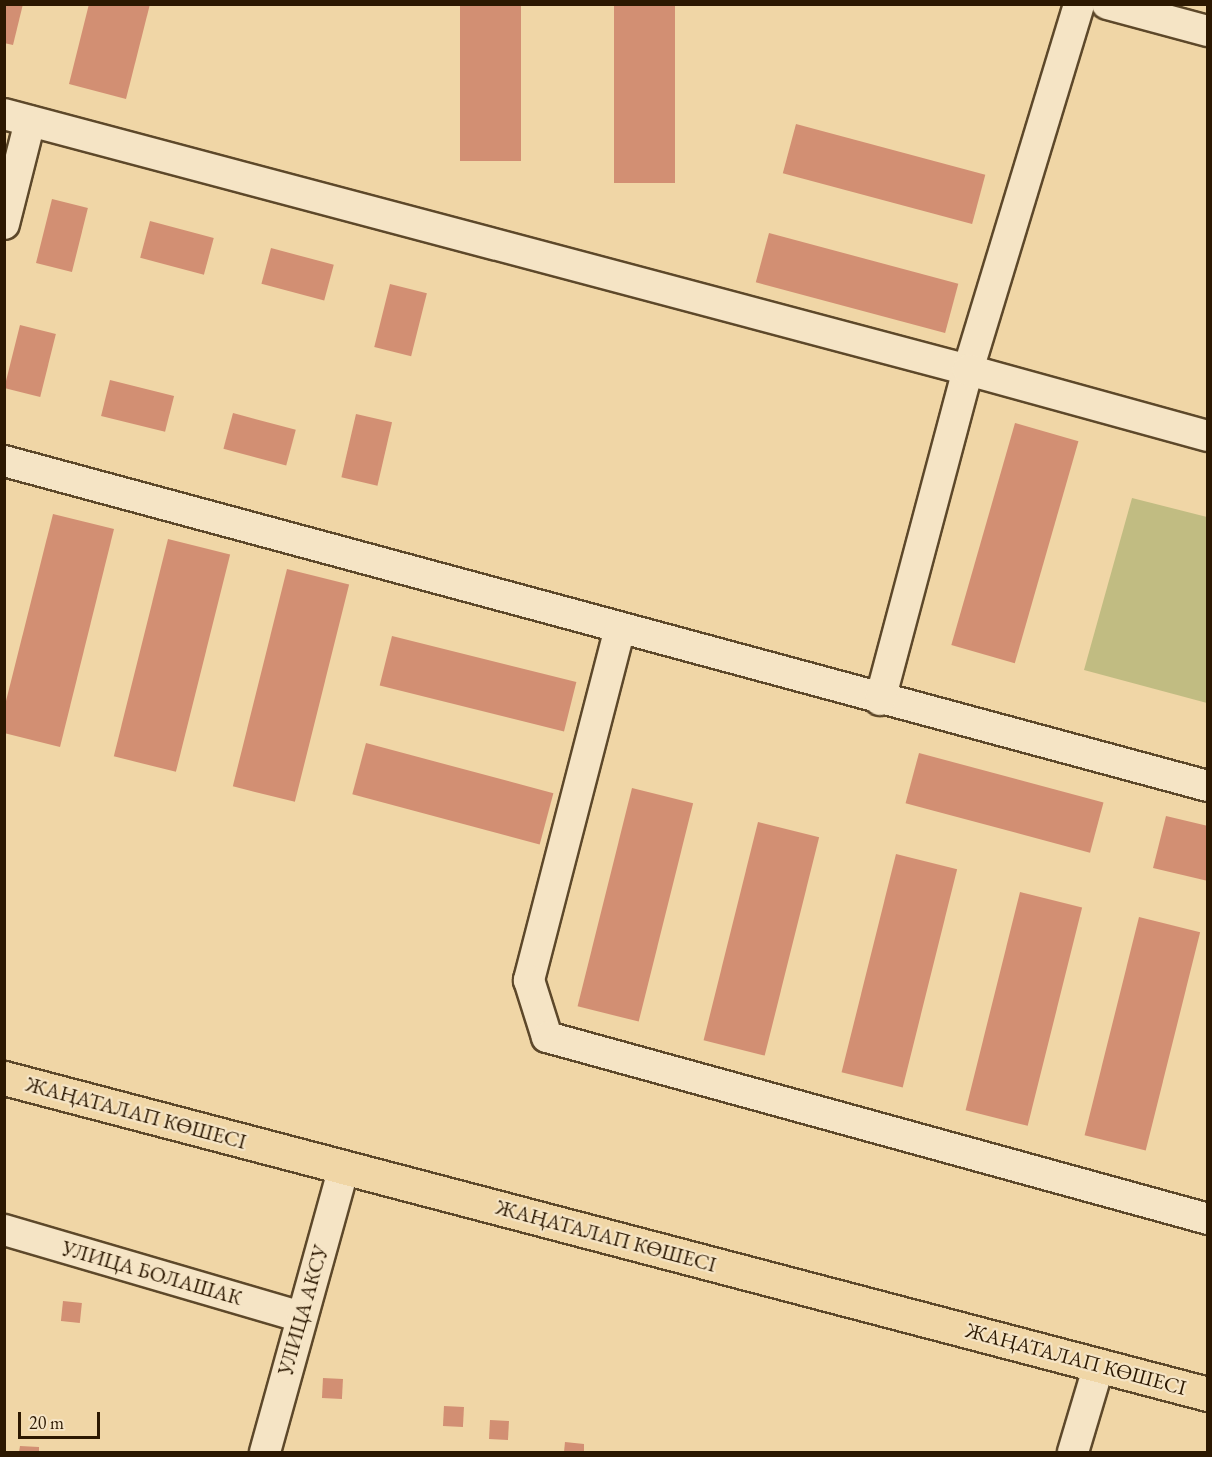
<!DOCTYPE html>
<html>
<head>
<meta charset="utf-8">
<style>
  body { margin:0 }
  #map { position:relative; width:1212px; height:1457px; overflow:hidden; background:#f0d6a6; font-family:"EB Garamond",serif }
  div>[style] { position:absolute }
  .green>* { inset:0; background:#c1bc82 }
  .building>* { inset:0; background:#d28f73; transform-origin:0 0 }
  .roads { filter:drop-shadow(2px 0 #5d482a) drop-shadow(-2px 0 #5d482a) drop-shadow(0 2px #5d482a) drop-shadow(0 -2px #5d482a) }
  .minor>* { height:30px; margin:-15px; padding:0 15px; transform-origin:15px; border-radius:15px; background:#f5e4c5 }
  .major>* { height:33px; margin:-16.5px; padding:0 16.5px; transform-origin:16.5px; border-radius:16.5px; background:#f0d6a6 }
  span { translate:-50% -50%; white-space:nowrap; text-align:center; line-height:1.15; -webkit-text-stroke:4.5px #f5e4c5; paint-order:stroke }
  .street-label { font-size:21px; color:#2c1801 }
  .frame { position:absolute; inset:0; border:6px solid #2c1801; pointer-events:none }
  .scale { position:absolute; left:18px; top:1412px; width:82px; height:27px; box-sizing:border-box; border:3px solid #2c1801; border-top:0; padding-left:8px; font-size:18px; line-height:21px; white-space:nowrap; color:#2c1801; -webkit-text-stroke:4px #f5e4c5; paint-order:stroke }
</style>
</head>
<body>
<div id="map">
  <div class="green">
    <div style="clip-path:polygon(1132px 498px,1207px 517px,1207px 703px,1084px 670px)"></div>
  </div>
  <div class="building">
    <div style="clip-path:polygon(4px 4px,23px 4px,13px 45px,4px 43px)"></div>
    <div style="clip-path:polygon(89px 4px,150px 4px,126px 99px,69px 84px)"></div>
    <div style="left:460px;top:4px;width:61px;height:157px"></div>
    <div style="left:614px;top:4px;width:61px;height:179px"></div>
    <div style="left:796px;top:124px;width:196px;height:51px;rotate:15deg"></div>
    <div style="left:52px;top:199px;width:37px;height:66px;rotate:14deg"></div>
    <div style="left:150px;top:221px;width:66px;height:38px;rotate:15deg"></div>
    <div style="left:769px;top:233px;width:196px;height:51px;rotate:15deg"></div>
    <div style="left:271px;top:248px;width:65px;height:37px;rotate:15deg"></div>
    <div style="left:390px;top:284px;width:38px;height:65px;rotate:14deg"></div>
    <div style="left:20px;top:325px;width:37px;height:65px;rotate:14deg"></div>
    <div style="left:110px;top:380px;width:66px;height:37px;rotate:14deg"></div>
    <div style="left:233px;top:413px;width:65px;height:37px;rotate:15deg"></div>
    <div style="left:356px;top:414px;width:37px;height:65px;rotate:13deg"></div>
    <div style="left:1015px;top:423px;width:66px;height:231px;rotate:16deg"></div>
    <div style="clip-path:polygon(53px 514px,114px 529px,60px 747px,4px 733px,4px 709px)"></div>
    <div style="left:168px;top:539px;width:64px;height:224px;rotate:14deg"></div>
    <div style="left:287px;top:569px;width:64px;height:224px;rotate:14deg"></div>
    <div style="left:392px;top:636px;width:190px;height:51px;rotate:14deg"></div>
    <div style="left:366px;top:743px;width:194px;height:53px;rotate:15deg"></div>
    <div style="left:919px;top:753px;width:191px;height:52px;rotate:15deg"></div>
    <div style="left:632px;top:788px;width:63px;height:225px;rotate:14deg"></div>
    <div style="clip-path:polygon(1166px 816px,1208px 826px,1208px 881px,1153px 868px)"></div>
    <div style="left:758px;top:822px;width:63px;height:225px;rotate:14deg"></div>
    <div style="left:896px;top:854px;width:63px;height:225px;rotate:14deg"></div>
    <div style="left:1020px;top:892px;width:64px;height:225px;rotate:14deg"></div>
    <div style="left:1139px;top:917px;width:63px;height:225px;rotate:14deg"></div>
    <div style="left:63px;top:1301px;width:19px;height:20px;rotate:6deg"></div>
    <div style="left:323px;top:1378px;width:20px;height:20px;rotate:3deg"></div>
    <div style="left:444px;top:1406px;width:20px;height:20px;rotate:3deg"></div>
    <div style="left:490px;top:1420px;width:19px;height:19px;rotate:3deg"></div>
    <div style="clip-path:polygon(565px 1442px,584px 1444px,584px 1452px,564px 1452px)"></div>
    <div style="clip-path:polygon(20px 1446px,39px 1447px,39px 1452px,19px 1452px)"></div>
  </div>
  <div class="roads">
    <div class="minor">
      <div style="left:1107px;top:4px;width:105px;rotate:15deg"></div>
      <div style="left:4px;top:114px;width:997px;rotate:14.87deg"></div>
      <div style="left:968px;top:370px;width:382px;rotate:-73.1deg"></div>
      <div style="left:4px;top:224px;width:106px;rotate:-75.8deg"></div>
      <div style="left:4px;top:461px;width:1247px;rotate:15.11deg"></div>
      <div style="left:620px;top:628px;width:364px;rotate:104.5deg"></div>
      <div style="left:529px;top:980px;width:60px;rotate:72.5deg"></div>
      <div style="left:547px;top:1037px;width:686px;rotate:15.39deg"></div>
      <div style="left:880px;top:700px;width:342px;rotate:-75.1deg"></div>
      <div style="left:968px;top:370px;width:249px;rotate:15.4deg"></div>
      <div style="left:4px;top:1230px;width:307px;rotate:16.3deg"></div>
      <div style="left:265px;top:1452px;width:295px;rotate:-74.5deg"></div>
      <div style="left:1073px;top:1452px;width:91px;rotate:-73.4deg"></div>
    </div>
    <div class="major">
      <div style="left:4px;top:1078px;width:1245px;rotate:14.71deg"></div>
    </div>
  </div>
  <div class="street-label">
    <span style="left:136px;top:1113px;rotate:15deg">ЖАҢАТАЛАП КӨШЕСІ</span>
    <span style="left:606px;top:1236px;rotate:15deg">ЖАҢАТАЛАП КӨШЕСІ</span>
    <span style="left:152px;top:1273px;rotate:16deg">УЛИЦА БОЛАШАК</span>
    <span style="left:303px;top:1310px;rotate:-74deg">УЛИЦА АКСУ</span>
    <span style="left:1076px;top:1359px;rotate:15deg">ЖАҢАТАЛАП КӨШЕСІ</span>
  </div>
  <div class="frame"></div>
  <div class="scale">20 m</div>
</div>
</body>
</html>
